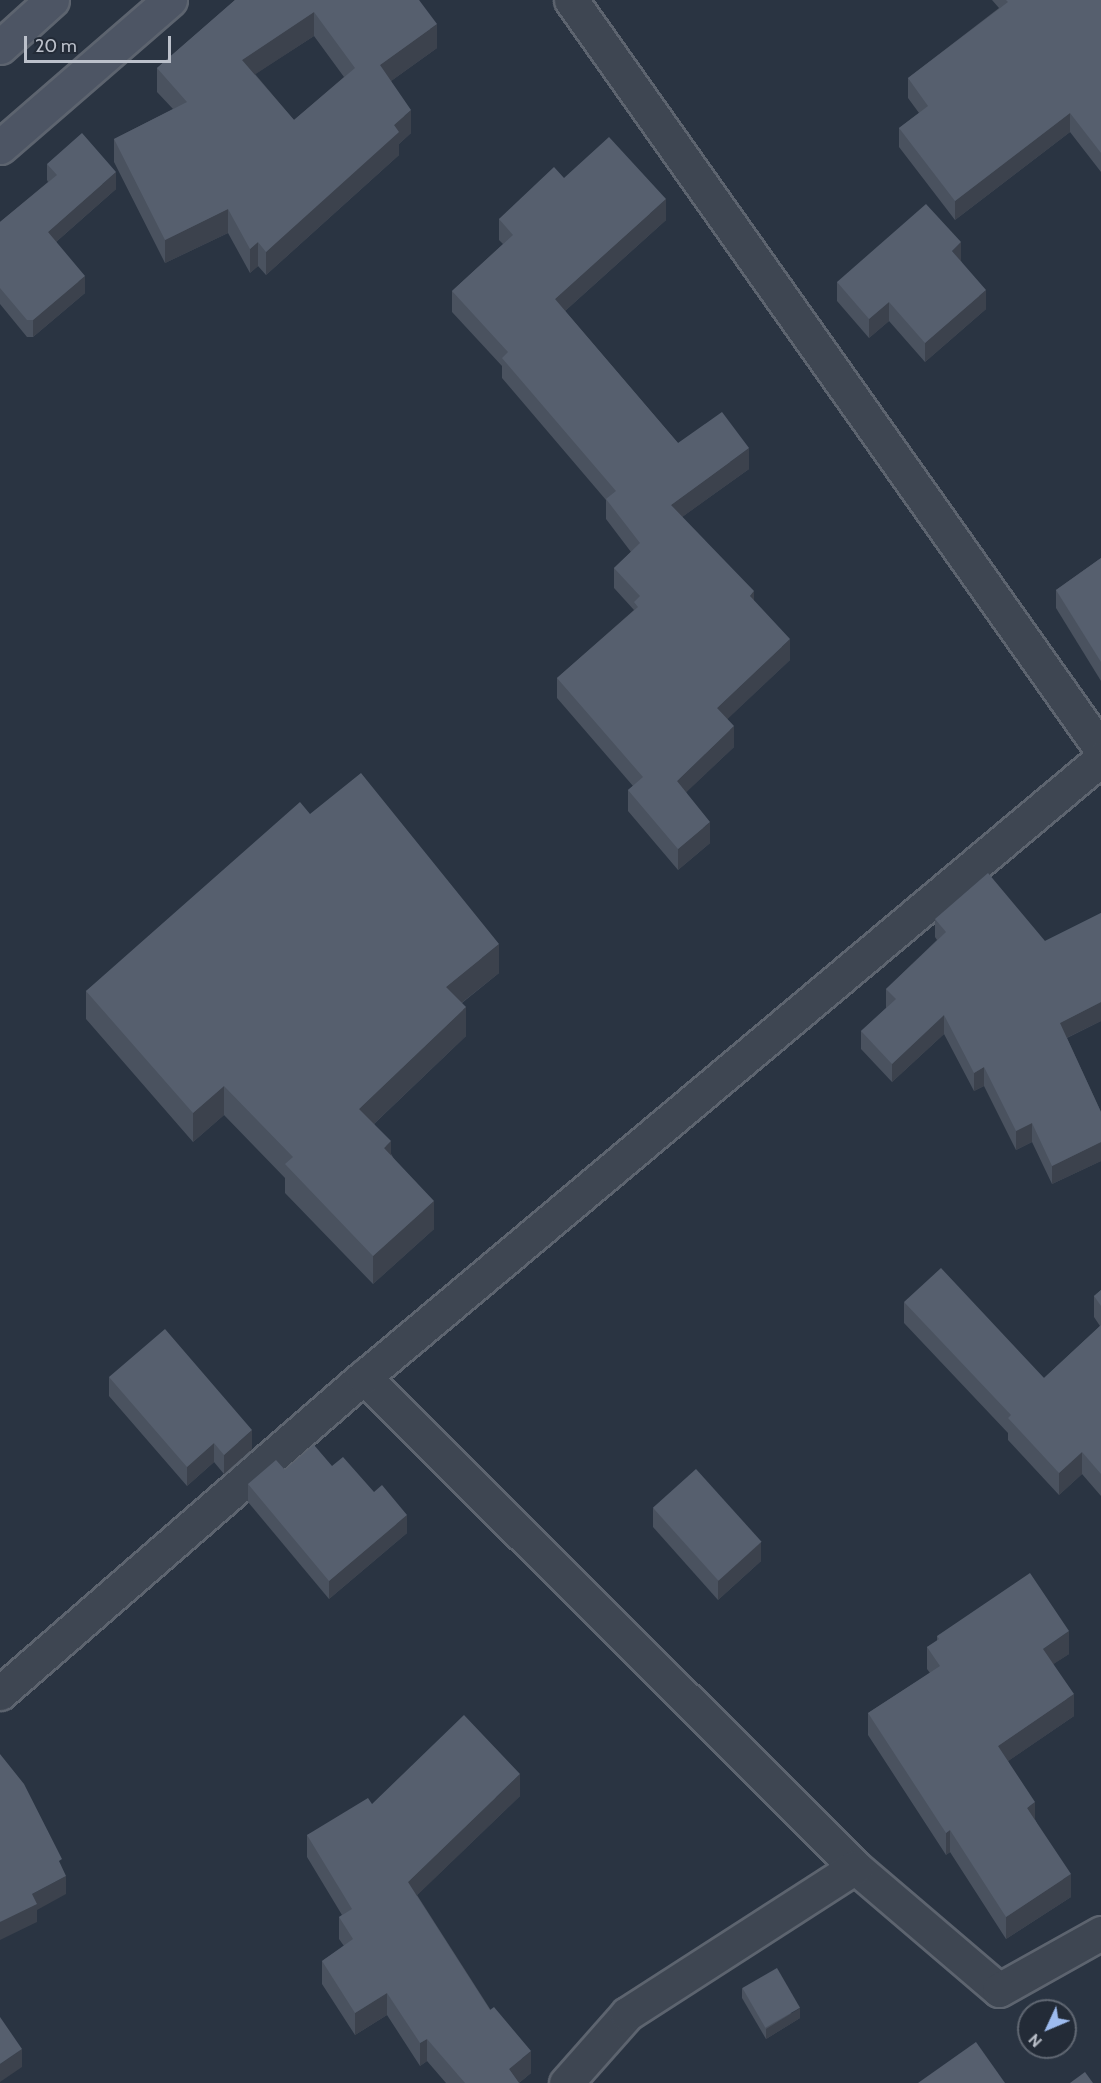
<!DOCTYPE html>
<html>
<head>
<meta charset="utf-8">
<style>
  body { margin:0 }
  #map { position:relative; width:1101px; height:2083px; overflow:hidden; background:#2a3442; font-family:Cabin,sans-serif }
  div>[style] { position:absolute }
  .roads { filter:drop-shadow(2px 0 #5d646f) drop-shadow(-2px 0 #5d646f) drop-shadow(0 2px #5d646f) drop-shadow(0 -2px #5d646f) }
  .street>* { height:33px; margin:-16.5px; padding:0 16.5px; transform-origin:16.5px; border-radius:16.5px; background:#3e4652 }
  .secondary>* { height:33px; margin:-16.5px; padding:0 16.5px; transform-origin:16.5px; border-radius:16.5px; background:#4d5564 }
  .wall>* { inset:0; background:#4a525f }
  .shaded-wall>* { inset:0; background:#3c424d }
  .building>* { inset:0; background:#565f6e; transform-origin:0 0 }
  span { translate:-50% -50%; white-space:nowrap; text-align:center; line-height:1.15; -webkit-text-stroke:4.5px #232b37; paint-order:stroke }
  .north { position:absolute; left:1017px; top:1999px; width:60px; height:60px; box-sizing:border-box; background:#232b37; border:2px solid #606772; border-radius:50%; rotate:226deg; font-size:16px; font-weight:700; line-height:24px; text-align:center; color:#bcc1cb }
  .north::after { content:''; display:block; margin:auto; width:21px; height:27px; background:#9dbbef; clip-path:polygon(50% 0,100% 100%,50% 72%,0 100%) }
  .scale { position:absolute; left:24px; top:36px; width:147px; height:27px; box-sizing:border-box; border:3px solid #bcc1cb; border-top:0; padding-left:8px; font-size:18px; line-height:21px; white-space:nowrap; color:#bcc1cb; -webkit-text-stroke:4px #232b37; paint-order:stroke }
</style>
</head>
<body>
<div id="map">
  <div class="roads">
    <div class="street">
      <div style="left:571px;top:0;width:918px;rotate:54.72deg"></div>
      <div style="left:364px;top:1377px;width:694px;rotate:44.94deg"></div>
      <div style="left:855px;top:1867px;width:189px;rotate:40.5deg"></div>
      <div style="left:999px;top:1990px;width:117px;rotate:-29.2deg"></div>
      <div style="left:0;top:1693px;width:482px;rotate:-41deg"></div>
      <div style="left:364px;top:1377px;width:962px;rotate:-39.98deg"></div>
      <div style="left:566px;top:2083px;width:92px;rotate:-48.5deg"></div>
      <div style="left:627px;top:2014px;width:271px;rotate:-32.8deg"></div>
    </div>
    <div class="secondary">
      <div style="left:0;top:47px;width:70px;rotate:-42.1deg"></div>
      <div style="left:0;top:147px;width:225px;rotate:-40.9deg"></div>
    </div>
  </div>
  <div class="wall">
    <div style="clip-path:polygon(evenodd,235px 0,419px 0,437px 48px,391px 81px,411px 133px,399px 144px,399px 155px,266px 275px,258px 266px,250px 273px,228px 233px,165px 263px,114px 162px,114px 139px,173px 109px,157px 92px,157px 68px,235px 0,314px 36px,344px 77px,294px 120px,255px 74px,314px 36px)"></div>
    <div style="clip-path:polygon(992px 0,1101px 0,1101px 172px,1070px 132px,955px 220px,899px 147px,899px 128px,919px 113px,908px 98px,908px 78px,999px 8px)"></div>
    <div style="clip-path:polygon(47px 164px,116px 189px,56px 242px,85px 293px,33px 337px,27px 337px,0 304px,0 222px,48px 182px,47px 180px)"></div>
    <div style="clip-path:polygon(564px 178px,666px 220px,565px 311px,678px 443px,749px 469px,682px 517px,754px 601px,790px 660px,727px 719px,734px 747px,686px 792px,710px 843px,678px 870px,628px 811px,628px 790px,633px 786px,557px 698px,557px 678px,634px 610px,614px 588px,614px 568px,631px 552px,606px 519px,606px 500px,502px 378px,502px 366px,452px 312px,452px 291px,503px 244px,499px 240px,499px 219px)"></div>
    <div style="clip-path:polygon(961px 261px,986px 309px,925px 362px,889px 321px,869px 338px,837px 301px,837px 282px)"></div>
    <div style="clip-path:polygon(1101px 558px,1101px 681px,1056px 608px,1056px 590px)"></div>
    <div style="clip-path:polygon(310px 814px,499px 973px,462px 1003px,466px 1036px,374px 1124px,434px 1229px,373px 1284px,285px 1193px,285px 1178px,224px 1115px,193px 1142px,86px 1019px,86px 991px)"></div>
    <div style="clip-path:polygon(1101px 913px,1101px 1021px,1067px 1038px,1101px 1112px,1101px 1161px,1052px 1184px,1032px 1142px,1016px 1150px,984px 1086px,974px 1091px,944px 1034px,892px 1082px,861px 1049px,861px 1031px,886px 1008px,886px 989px,937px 940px,935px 937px,935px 919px,1045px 941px)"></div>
    <div style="clip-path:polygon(1101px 1290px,1101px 1496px,1082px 1474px,1059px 1495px,1008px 1440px,1008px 1433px,904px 1323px,904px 1302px,1044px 1378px,1100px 1326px,1094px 1317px,1094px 1296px)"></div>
    <div style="clip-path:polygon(109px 1377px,252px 1449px,224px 1474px,214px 1462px,187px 1486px,109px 1396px)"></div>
    <div style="clip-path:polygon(332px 1466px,407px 1533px,329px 1599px,248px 1502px,248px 1484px,285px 1470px)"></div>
    <div style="clip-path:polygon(653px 1508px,761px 1561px,718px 1600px,653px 1527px)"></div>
    <div style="clip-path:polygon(937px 1636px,1069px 1654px,1053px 1664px,1074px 1716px,1008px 1761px,1071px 1897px,1006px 1939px,950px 1852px,946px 1855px,868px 1735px,868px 1713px,930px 1673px,927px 1669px,927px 1647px,937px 1641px)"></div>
    <div style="clip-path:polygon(520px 1796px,417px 1895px,531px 2073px,519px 2083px,446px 2083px,427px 2061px,420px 2066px,387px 2015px,355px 2035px,322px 1984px,322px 1961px,344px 1946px,339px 1939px,339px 1917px,342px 1915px,307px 1857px,307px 1835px,372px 1804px)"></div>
    <div style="clip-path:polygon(742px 1988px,800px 2018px,766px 2039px,742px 1998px)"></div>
  </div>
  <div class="shaded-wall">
    <div style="clip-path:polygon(314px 12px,314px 36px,242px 83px,242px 60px)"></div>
    <div style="clip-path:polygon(437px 24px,437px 48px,380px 89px,380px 65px)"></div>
    <div style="clip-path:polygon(411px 110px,411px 133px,399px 144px,399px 155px,266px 275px,266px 252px,394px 125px)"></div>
    <div style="clip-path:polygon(1070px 113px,1070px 132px,955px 220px,955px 201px)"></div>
    <div style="clip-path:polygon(116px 172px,116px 189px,48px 249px,48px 232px)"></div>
    <div style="clip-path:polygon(666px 199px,666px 220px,555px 320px,555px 299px)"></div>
    <div style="clip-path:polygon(228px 209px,228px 233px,165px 263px,165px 240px)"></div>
    <div style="clip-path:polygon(258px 242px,258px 266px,250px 273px,250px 249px)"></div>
    <div style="clip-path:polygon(961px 242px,961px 262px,952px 251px)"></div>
    <div style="clip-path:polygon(85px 276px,85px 293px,33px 337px,33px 320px)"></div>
    <div style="clip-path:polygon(986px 290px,986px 309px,925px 362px,925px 343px)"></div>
    <div style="clip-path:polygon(889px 302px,889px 321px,869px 338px,869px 319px)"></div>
    <div style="clip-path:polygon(749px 448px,749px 469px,671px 525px,671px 505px)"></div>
    <div style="clip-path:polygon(754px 591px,754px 612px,750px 596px)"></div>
    <div style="clip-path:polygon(790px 639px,790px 660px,717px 729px,717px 708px)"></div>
    <div style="clip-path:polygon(734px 726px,734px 747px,677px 801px,677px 781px)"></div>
    <div style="clip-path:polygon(710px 822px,710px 843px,678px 870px,678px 849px)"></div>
    <div style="clip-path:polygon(499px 944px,499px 973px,446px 1015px,446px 987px)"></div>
    <div style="clip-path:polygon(1101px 1002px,1101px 1021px,1060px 1041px,1060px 1023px)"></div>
    <div style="clip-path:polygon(466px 1007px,466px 1036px,359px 1138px,359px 1109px)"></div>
    <div style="clip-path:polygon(944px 1015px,944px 1034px,892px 1082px,892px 1064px)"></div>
    <div style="clip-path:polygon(984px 1067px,984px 1086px,974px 1091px,974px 1073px)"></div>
    <div style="clip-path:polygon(224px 1086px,224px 1115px,193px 1142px,193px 1113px)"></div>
    <div style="clip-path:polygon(1032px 1123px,1032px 1142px,1016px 1150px,1016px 1131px)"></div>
    <div style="clip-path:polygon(391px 1141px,391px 1170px,384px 1148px)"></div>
    <div style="clip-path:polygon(1101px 1142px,1101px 1161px,1052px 1184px,1052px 1166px)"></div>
    <div style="clip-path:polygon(434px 1201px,434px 1229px,373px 1284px,373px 1256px)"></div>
    <div style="clip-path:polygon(252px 1430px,252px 1449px,224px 1474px,224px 1455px)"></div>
    <div style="clip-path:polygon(214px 1443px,214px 1462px,187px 1486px,187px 1467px)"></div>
    <div style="clip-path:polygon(1082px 1452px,1082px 1474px,1059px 1495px,1059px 1473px)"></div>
    <div style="clip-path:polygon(407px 1515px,407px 1533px,329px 1599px,329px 1581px)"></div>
    <div style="clip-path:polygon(761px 1542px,761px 1561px,718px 1600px,718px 1580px)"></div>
    <div style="clip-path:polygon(1069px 1631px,1069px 1654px,1043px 1671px,1043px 1649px)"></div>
    <div style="clip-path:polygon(1074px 1694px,1074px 1716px,998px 1768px,998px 1746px)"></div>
    <div style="clip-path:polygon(520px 1774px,520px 1796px,408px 1904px,408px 1882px)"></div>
    <div style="clip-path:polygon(1035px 1802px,1035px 1824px,1027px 1808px)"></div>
    <div style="clip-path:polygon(950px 1830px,950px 1852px,946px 1855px,946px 1833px)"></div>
    <div style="clip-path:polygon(1071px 1874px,1071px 1897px,1006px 1939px,1006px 1917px)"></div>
    <div style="clip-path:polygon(66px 1876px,66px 1894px,37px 1910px,37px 1922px,0 1940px,0 1922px,32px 1894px)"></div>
    <div style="clip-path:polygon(387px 1993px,387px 2015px,355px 2035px,355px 2013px)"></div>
    <div style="clip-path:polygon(800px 2008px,800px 2018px,766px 2039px,766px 2029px)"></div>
    <div style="clip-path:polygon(427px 2039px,427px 2061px,420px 2066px,420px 2043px)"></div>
    <div style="clip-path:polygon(22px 2049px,22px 2067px,0 2082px,0 2064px)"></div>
    <div style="clip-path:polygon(531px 2051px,531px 2073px,519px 2083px,509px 2069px)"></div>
  </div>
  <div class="building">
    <div style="clip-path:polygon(evenodd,235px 0,419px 0,437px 24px,380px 65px,411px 110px,394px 125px,399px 132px,266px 252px,258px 242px,250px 249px,228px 209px,165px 240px,114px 139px,187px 102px,157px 68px,235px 0,314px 12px,355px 68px,294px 120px,242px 60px,314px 12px)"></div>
    <div style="clip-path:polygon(1006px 0,1101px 0,1101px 153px,1070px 113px,955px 201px,899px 128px,928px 106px,908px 78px,1008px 2px)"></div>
    <div style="clip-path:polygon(82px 133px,116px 172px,48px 232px,85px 276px,33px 320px,27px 320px,0 288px,0 222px,57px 175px,47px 164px)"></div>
    <div style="clip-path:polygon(609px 137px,666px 199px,555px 299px,678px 443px,722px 412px,749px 448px,671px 505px,754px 591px,750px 596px,790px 639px,717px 708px,734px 726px,677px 781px,710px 822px,678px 849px,628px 790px,643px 777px,557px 678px,638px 607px,634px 602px,640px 596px,614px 568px,640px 543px,606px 499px,616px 491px,502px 358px,508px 352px,452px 291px,513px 235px,499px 219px,554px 167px,564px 178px)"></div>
    <div style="clip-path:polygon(926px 204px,961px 242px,952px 251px,986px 290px,925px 343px,889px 302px,869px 319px,837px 282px)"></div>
    <div style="clip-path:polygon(1101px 558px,1101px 662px,1056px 590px)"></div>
    <div style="clip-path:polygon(361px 773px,499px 944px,446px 987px,466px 1007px,359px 1109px,391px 1141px,384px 1148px,434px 1201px,373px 1256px,285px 1164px,293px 1157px,224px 1086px,193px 1113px,86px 991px,300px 802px,310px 814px)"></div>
    <div style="clip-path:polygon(988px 873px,1045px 941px,1101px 913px,1101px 1002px,1060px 1023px,1101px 1112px,1101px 1142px,1052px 1166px,1032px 1123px,1016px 1131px,984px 1067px,974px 1073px,944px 1015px,892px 1064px,861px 1031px,896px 999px,886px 989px,946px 932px,935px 919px)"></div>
    <div style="clip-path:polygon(941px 1268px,1044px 1378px,1101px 1325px,1101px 1474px,1082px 1452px,1059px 1473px,1008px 1418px,1011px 1415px,904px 1302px)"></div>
    <div style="clip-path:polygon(1101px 1290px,1101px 1306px,1094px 1296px)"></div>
    <div style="clip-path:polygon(165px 1329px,252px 1430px,224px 1455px,214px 1443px,187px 1467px,109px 1377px)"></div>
    <div style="clip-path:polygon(314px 1445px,332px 1466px,343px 1457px,374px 1492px,382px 1485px,407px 1515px,329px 1581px,248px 1484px,276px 1460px,285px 1470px)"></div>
    <div style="left:696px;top:1469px;width:98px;height:58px;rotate:48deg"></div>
    <div style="clip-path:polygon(1030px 1573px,1069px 1631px,1043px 1649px,1074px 1694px,998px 1746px,1035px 1802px,1027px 1808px,1071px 1874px,1006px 1917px,950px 1830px,946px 1833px,868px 1713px,940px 1666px,927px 1647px,939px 1639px,937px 1636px)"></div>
    <div style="clip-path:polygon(464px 1715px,520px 1774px,408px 1882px,490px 2010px,494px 2007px,531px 2051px,509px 2069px,519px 2083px,465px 2083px,427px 2039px,420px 2043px,387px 1993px,355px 2013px,322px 1961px,353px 1939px,339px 1917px,352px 1909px,307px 1835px,368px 1798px,372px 1804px)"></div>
    <div style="clip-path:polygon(0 1754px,24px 1784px,62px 1859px,59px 1861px,66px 1876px,32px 1894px,37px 1904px,0 1922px)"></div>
    <div style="left:777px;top:1968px;width:46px;height:40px;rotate:60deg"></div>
    <div style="clip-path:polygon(0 2017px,22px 2049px,0 2064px)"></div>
    <div style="clip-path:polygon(976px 2042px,1005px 2083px,918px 2083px)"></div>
    <div style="clip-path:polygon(1085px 2072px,1093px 2083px,1070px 2083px)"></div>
  </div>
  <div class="north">N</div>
  <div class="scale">20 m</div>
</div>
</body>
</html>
